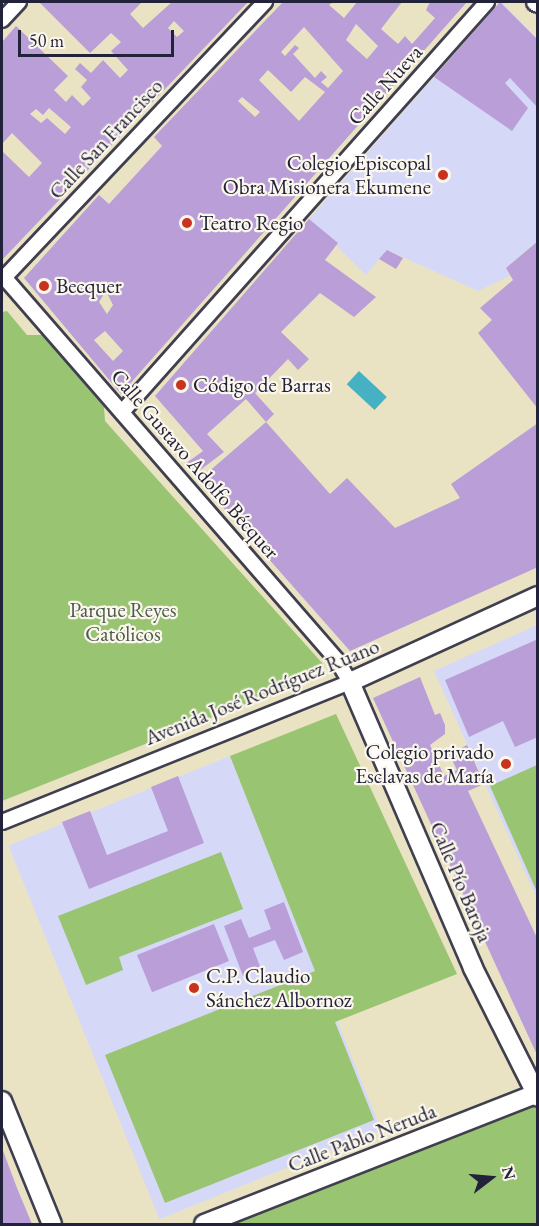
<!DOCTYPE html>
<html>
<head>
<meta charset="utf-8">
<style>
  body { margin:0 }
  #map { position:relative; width:539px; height:1226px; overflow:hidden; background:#eae3c3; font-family:"EB Garamond",serif }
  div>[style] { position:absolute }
  .built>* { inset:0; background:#d6d8f8; transform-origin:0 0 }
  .green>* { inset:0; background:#99c471 }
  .water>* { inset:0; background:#45b1c2; transform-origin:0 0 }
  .building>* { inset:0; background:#b99ed7; transform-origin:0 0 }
  .roads { filter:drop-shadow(2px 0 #403f4f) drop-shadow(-2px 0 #403f4f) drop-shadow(0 2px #403f4f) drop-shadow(0 -2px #403f4f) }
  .pedestrian>* { height:14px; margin:-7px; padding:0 7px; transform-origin:7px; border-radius:7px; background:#fff }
  .minor>* { height:18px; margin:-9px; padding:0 9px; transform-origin:9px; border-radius:9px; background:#fff }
  .dots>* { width:16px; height:16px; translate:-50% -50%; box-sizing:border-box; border:3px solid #fbf7ec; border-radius:50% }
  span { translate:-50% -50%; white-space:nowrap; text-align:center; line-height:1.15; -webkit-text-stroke:4.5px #fbf7ec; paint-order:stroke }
  .street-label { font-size:21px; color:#22223b }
  .poi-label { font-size:21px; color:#22223b }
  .right { translate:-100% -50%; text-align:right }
  .left { translate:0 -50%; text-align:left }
  .park-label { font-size:21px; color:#4c5b4e }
  .frame { position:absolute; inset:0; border:3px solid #22223b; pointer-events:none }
  .north { position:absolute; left:461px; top:1148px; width:60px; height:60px; -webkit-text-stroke:4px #fbf7ec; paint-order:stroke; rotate:74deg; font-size:16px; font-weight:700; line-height:24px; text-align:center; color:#22223b }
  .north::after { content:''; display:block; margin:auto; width:21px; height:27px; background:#22223b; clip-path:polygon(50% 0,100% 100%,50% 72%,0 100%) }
  .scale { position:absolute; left:18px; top:30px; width:156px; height:27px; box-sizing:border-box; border:3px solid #22223b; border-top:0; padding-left:8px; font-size:18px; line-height:21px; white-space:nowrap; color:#22223b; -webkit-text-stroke:4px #fbf7ec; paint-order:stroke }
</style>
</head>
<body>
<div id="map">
  <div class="built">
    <div style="clip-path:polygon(502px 2px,538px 40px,537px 241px,506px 268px,510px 276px,478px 291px,387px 250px,366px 275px,309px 219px,434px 77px,512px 130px,528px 108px,466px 40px)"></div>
    <div style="clip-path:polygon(537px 625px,537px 899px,434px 671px)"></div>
    <div style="left:230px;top:756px;width:403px;height:239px;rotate:68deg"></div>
  </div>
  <div class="green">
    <div style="clip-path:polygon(7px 311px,27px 335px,42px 335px,104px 407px,105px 421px,323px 664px,319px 675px,2px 801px,2px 312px)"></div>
    <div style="clip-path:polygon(336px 714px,457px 974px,335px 1022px,374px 1120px,165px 1203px,105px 1055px,315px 971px,230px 756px)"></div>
    <div style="clip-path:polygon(537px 765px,537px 892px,490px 786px)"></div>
    <div style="clip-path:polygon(221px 852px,243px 909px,119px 957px,123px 970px,86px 985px,58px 916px)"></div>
    <div style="clip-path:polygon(537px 1097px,537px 1224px,204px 1224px)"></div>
  </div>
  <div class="water">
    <div style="left:359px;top:371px;width:38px;height:18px;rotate:43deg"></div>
  </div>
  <div class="building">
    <div style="clip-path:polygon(evenodd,39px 2px,142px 2px,130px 14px,143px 28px,172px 2px,248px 2px,2px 260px,2px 151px,29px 177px,42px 163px,12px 133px,2px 144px,2px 42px,16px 26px,68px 76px,54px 90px,66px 102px,72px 95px,83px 106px,91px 98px,81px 87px,87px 80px,75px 69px,80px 63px,91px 73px,103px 60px,120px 78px,128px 70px,111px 51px,121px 42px,111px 33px,90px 53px,39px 2px,174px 21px,184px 31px,177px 37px,168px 28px,174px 21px,39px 2px,49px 108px,71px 127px,65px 134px,47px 118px,41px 123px,30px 114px,36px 109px,43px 115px,49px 108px)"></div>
    <div style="clip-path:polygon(evenodd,283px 2px,333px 2px,329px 5px,344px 18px,357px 2px,402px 2px,381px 29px,398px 44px,405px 36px,412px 44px,435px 18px,426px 10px,430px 2px,467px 2px,121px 394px,24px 278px,99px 195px,109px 204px,162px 146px,154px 137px,283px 2px,356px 24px,378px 46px,367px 59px,346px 40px,356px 24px,283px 2px,304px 27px,343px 71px,328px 88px,321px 82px,327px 77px,321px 71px,315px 78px,293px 54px,299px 48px,295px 45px,285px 56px,281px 52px,304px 27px,283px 2px,268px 70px,291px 92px,305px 77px,325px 92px,299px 121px,259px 80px,268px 70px,283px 2px,242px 97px,260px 112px,255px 117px,238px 101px,242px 97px,283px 2px,106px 291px,113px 305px,107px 314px,99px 302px,106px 291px,283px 2px,105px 331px,123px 351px,113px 361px,94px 340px,105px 331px)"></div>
    <div style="clip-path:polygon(500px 2px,538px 40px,538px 108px,510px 78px,505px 83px,528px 108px,512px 131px,434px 77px)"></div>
    <div style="clip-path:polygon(309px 219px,338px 243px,325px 260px,376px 297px,354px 317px,320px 293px,281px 332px,309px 359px,298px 370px,288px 359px,255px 393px,274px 414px,266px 422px,246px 399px,207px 434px,224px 452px,195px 474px,185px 464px,203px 451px,155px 396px)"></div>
    <div style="clip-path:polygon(538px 241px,538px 409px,478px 333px,492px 320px,480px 308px,513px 280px,506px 268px)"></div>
    <div style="clip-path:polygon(387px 250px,403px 258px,396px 269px,379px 259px)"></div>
    <div style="clip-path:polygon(266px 422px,330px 494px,347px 478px,395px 528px,460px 498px,451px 484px,538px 423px,538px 567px,350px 651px,199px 480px)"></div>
    <div style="clip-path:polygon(538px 639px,538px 737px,515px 747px,503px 721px,469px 737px,445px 680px)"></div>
    <div style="clip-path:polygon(420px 677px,435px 715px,440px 713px,445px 725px,445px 734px,430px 745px,444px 776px,457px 770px,449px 754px,467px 745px,484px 784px,468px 791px,538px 940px,538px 1057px,373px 698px)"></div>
    <div style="clip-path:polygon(178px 776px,204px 843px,89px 889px,62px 822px,90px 811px,107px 855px,168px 831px,151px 787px)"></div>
    <div style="clip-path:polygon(284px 902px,303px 952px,284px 960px,275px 940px,253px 948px,261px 969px,243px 976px,224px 926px,241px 919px,249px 938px,271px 929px,264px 910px)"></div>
    <div style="left:214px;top:924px;width:40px;height:83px;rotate:68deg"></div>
    <div style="clip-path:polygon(2px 1148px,17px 1188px,32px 1224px,2px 1224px)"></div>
  </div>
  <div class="roads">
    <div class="pedestrian">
      <div style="left:2px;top:20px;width:25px;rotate:-47deg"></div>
      <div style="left:2px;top:280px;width:383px;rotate:-46.6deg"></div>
      <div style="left:122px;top:412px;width:549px;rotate:-48.32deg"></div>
      <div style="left:2px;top:822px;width:375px;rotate:-21.9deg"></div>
      <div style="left:350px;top:682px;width:26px;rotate:-121deg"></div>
      <div style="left:337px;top:660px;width:508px;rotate:-131.01deg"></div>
    </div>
    <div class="minor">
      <div style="left:536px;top:2px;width:2px;rotate:27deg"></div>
      <div style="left:538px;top:596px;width:207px;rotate:155.4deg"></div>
      <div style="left:350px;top:682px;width:311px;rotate:66.7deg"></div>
      <div style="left:473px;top:968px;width:144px;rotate:63.3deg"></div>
      <div style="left:2px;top:1101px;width:133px;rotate:67.9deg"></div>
      <div style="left:204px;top:1224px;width:359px;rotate:-21.4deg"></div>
    </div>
  </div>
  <div class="dots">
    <div style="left:443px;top:175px;background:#c8321e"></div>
    <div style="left:187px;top:223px;background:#c8321e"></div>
    <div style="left:44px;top:286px;background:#c8321e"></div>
    <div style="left:181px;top:385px;background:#c8321e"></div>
    <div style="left:506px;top:764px;background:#c8321e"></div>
    <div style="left:194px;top:988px;background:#c8321e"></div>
  </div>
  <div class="street-label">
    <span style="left:385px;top:85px;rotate:-48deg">Calle Nueva</span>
    <span style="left:106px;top:139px;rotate:-47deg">Calle San Francisco</span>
    <span style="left:195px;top:464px;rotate:49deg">Calle Gustavo Adolfo Bécquer</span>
    <span style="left:262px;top:692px;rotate:-22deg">Avenida José Rodríguez Ruano</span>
    <span style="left:461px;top:882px;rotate:67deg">Calle Pío Baroja</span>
    <span style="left:362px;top:1138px;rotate:-21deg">Calle Pablo Neruda</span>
  </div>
  <div class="poi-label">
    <span class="right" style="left:431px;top:175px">Colegio Episcopal<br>Obra Misionera Ekumene</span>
    <span class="left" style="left:199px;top:223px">Teatro Regio</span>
    <span class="left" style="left:56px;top:286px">Becquer</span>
    <span class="left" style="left:193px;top:385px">Código de Barras</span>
    <span class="right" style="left:494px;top:764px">Colegio privado<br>Esclavas de María</span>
    <span class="left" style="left:206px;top:988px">C.P. Claudio<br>Sánchez Albornoz</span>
  </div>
  <div class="park-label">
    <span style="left:123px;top:622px">Parque Reyes<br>Católicos</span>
  </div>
  <div class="frame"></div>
  <div class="north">N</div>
  <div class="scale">50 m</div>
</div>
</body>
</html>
